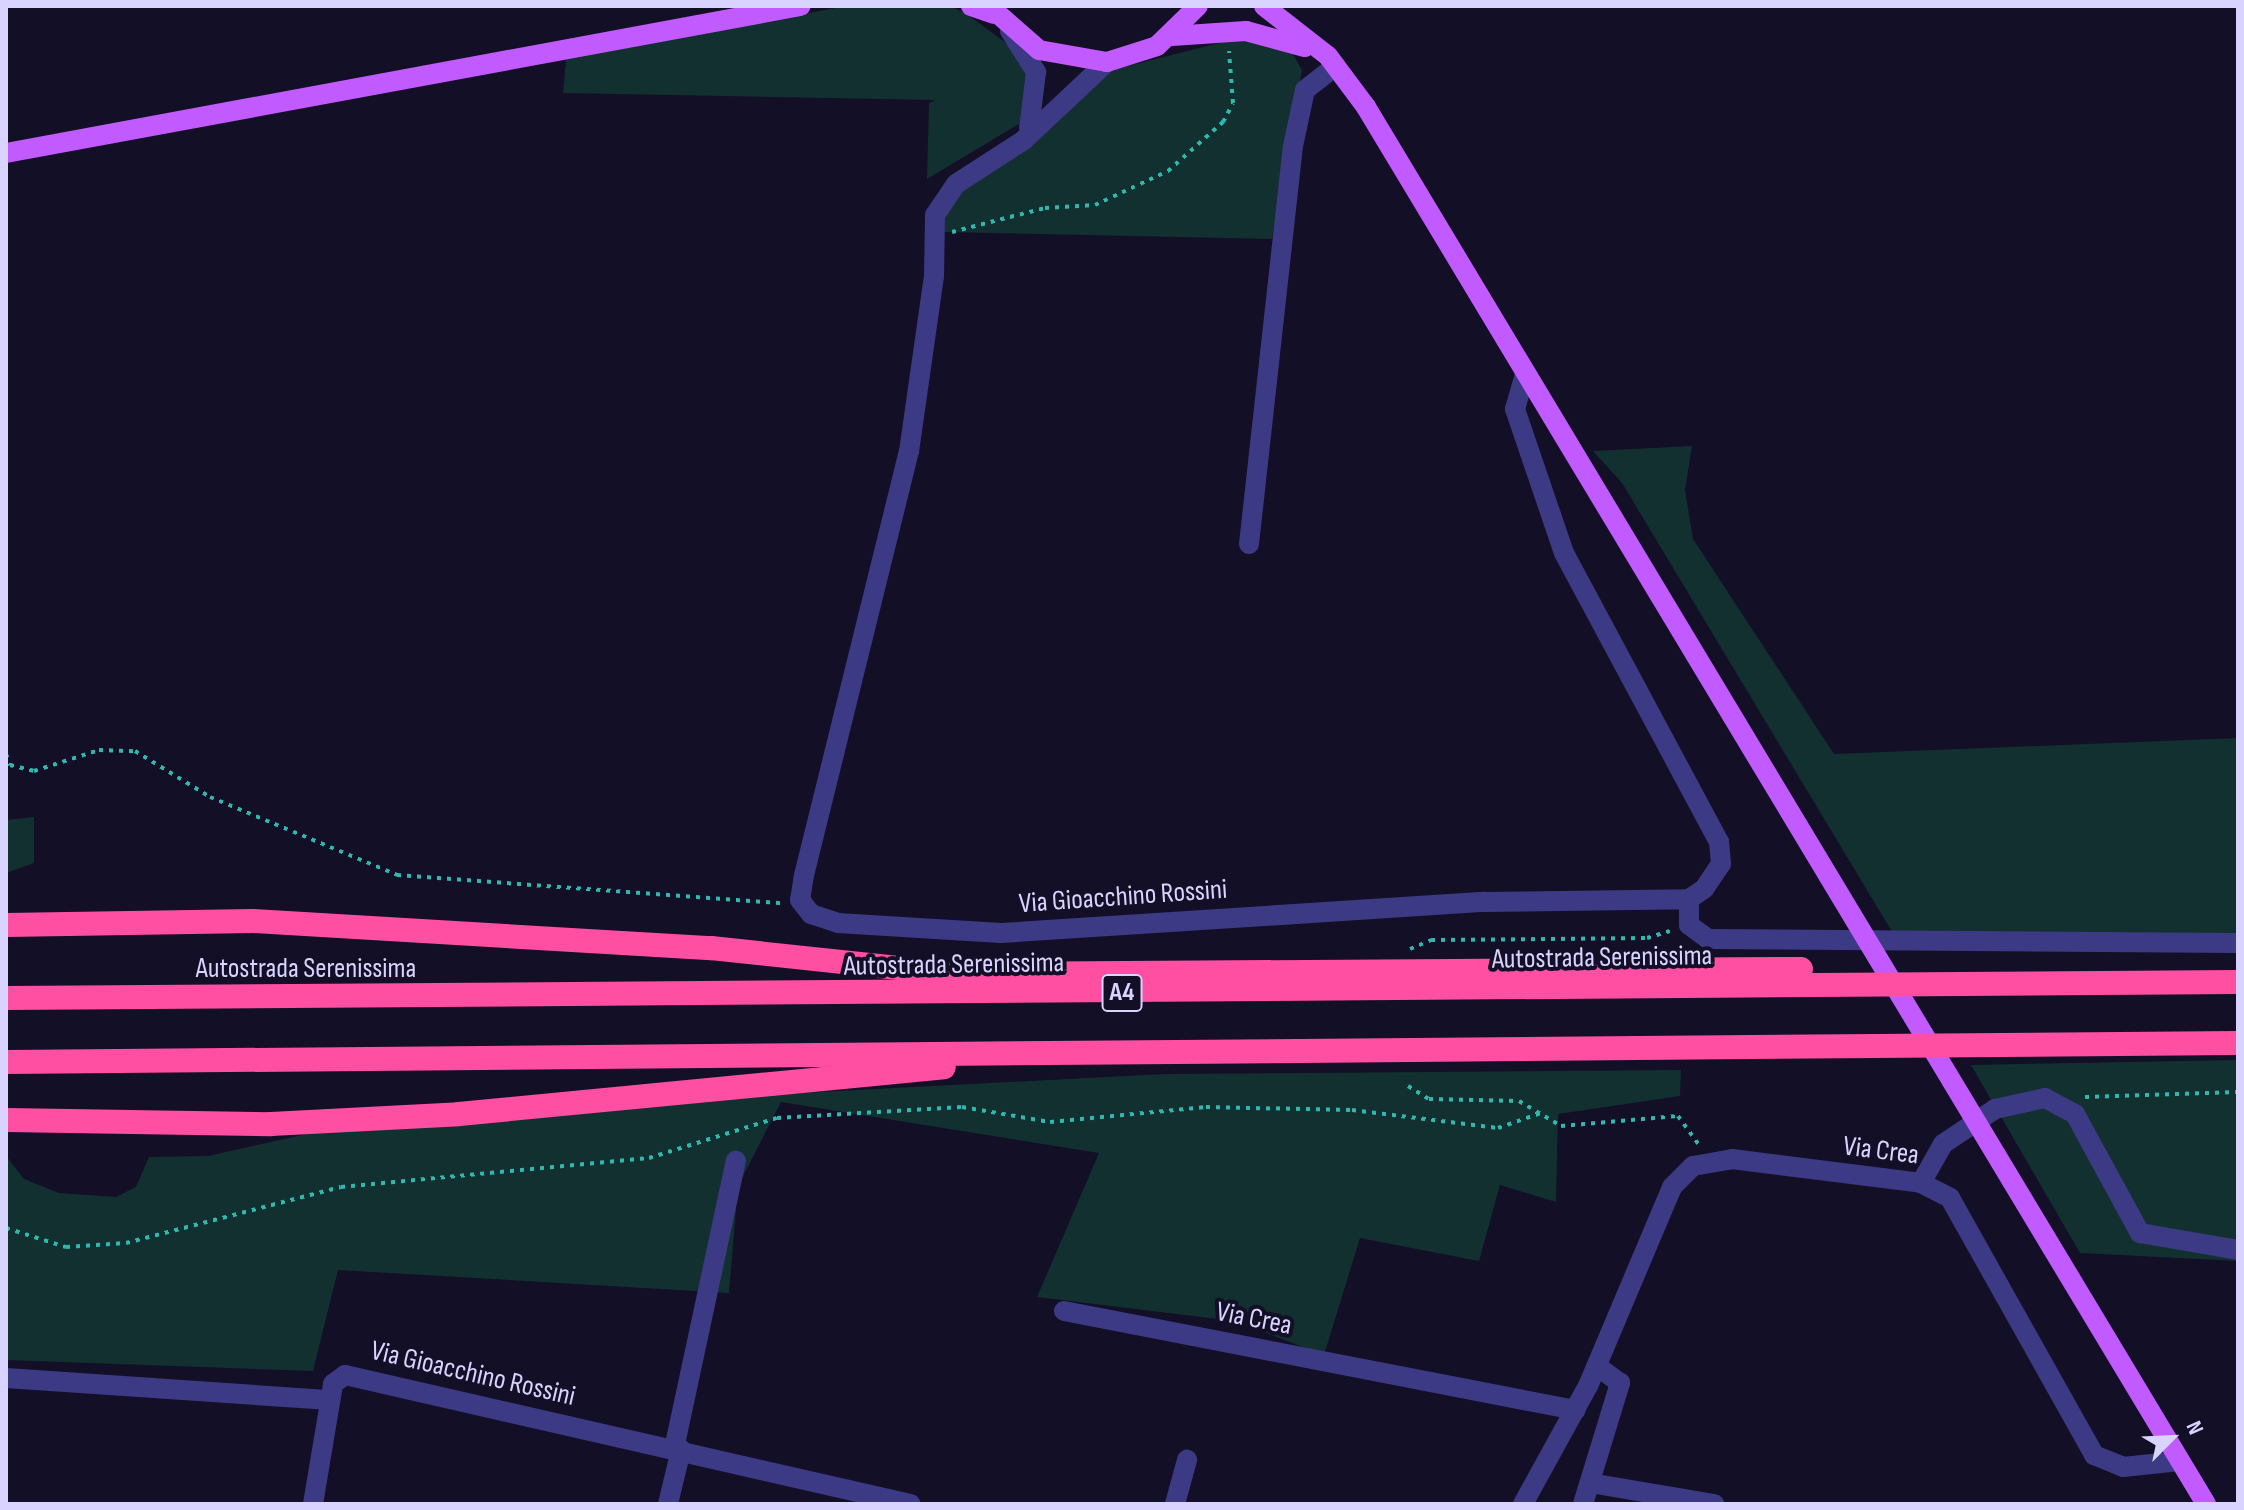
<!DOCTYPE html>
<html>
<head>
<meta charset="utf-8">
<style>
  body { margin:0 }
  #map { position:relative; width:2244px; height:1510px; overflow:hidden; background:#130f26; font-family:"Sofia Sans Condensed",sans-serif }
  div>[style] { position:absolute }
  .green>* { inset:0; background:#12302f }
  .path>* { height:4px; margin-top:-2px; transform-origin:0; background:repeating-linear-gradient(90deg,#2fb8b0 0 4px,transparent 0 10px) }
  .minor>* { height:20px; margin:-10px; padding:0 10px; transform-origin:10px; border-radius:10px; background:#3d3a85 }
  .major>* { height:20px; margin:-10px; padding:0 10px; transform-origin:10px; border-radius:10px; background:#c25bff }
  .highway>* { height:24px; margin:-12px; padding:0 12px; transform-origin:12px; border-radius:12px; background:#ff4fa3 }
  span { translate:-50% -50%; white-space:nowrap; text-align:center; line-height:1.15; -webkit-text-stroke:8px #130f26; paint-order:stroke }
  .shield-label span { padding:2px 6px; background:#130f26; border:2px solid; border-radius:6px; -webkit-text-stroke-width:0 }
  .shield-label { font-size:26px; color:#d9d4ff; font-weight:700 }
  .street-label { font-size:28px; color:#d9d4ff }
  .frame { position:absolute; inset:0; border:8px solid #d9d4ff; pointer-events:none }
  .north { position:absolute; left:2132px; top:1398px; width:80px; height:80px; -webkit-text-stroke:6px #130f26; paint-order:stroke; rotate:66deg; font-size:22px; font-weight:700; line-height:32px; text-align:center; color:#d9d4ff }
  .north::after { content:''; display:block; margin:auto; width:28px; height:36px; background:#d9d4ff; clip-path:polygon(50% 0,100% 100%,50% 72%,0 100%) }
</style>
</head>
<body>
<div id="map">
  <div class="green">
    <div style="clip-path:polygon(846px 6px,950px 6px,965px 13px,1021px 54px,1031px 72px,1024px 121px,927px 179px,929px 103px,935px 100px,563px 93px,566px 59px)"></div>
    <div style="clip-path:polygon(1247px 36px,1293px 54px,1302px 70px,1272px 239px,944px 232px,946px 209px,957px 196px,1108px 71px)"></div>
    <div style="clip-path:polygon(1692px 446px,1685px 490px,1693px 539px,1834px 754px,2238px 738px,2238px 943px,1894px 935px,1622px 483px,1593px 451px)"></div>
    <div style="clip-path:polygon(34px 817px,34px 863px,6px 873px,6px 820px)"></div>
    <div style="clip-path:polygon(2238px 1060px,2238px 1261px,2080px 1253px,1971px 1065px)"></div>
    <div style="clip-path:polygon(1681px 1070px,1680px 1096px,1558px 1114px,1556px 1202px,1500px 1185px,1479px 1261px,1360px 1238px,1324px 1355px,1234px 1321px,1037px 1297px,1099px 1153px,781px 1102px,738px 1186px,729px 1293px,338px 1270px,313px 1371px,6px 1360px,6px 1156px,24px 1179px,59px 1193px,116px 1197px,136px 1187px,149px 1157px,208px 1156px,396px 1114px,1164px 1074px)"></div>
  </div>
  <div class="path">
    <div style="left:952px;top:232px;width:96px;rotate:-14.5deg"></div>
    <div style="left:1045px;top:208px;width:50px;rotate:-3.4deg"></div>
    <div style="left:1095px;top:205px;width:81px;rotate:-25deg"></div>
    <div style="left:1168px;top:171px;width:74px;rotate:-41.7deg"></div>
    <div style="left:1223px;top:122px;width:21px;rotate:-62deg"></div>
    <div style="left:1233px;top:103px;width:52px;rotate:-94.4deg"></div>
    <div style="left:6px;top:541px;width:73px;rotate:90deg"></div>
    <div style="left:6px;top:754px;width:12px;rotate:70deg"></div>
    <div style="left:10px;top:765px;width:25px;rotate:14deg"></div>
    <div style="left:34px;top:771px;width:68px;rotate:-17.9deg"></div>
    <div style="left:99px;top:750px;width:36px;rotate:2deg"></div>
    <div style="left:135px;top:751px;width:88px;rotate:31.5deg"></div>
    <div style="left:210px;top:797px;width:203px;rotate:22.6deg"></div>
    <div style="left:397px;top:875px;width:386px;rotate:4.2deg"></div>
    <div style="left:1410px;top:949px;width:23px;rotate:-23deg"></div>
    <div style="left:1431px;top:940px;width:216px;rotate:-0.5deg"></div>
    <div style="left:1647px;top:938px;width:24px;rotate:-17deg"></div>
    <div style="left:1408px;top:1086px;width:25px;rotate:32deg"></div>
    <div style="left:1429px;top:1099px;width:90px;rotate:1.3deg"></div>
    <div style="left:1519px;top:1101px;width:49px;rotate:30.8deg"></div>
    <div style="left:1561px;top:1126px;width:117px;rotate:-4.9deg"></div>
    <div style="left:1678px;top:1116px;width:36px;rotate:54deg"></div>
    <div style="left:2085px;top:1097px;width:153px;rotate:-1.9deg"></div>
    <div style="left:6px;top:1228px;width:63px;rotate:17.6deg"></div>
    <div style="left:66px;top:1247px;width:60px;rotate:-3.8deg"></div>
    <div style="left:126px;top:1243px;width:222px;rotate:-14.6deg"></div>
    <div style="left:341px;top:1187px;width:309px;rotate:-5.4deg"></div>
    <div style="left:649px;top:1158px;width:134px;rotate:-17.4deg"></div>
    <div style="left:777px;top:1118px;width:185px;rotate:-3.4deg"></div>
    <div style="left:962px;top:1107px;width:89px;rotate:9.7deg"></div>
    <div style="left:1050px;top:1122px;width:157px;rotate:-5.5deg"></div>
    <div style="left:1206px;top:1107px;width:146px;rotate:1.2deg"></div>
    <div style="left:1352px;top:1110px;width:147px;rotate:7deg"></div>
    <div style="left:1498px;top:1128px;width:46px;rotate:-19.2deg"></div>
  </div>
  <div class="minor">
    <div style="left:1010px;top:31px;width:49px;rotate:57.6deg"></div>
    <div style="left:1036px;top:72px;width:57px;rotate:97deg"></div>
    <div style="left:1107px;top:62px;width:114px;rotate:136.8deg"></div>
    <div style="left:1024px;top:140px;width:81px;rotate:147.1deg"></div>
    <div style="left:956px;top:184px;width:37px;rotate:124deg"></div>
    <div style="left:935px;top:215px;width:61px;rotate:90.9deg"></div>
    <div style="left:934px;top:276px;width:177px;rotate:98.1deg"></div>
    <div style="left:909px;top:451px;width:437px;rotate:103.9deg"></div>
    <div style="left:804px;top:875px;width:25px;rotate:99deg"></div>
    <div style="left:800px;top:900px;width:18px;rotate:52deg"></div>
    <div style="left:811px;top:914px;width:28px;rotate:18deg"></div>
    <div style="left:838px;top:923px;width:163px;rotate:3.5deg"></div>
    <div style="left:1001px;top:933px;width:484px;rotate:-3.7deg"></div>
    <div style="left:1484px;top:902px;width:205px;rotate:-0.8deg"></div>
    <div style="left:1689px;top:899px;width:18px;rotate:-34deg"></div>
    <div style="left:1704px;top:889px;width:30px;rotate:-56deg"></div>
    <div style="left:1721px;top:864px;width:22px;rotate:-95deg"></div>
    <div style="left:1719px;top:842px;width:328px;rotate:-118.2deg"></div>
    <div style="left:1564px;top:553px;width:152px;rotate:-108.8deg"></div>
    <div style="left:1515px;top:409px;width:36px;rotate:-74deg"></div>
    <div style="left:1249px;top:544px;width:400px;rotate:-83.7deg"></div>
    <div style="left:1293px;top:146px;width:57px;rotate:-77.9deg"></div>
    <div style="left:1305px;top:90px;width:39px;rotate:-38deg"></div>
    <div style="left:1689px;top:899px;width:26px;rotate:90deg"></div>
    <div style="left:1689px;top:925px;width:24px;rotate:36deg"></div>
    <div style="left:1708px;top:939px;width:530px;rotate:0.43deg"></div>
    <div style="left:1921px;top:1183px;width:45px;rotate:-60.6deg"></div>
    <div style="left:1943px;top:1144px;width:63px;rotate:-33.9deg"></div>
    <div style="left:1995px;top:1109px;width:51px;rotate:-12.4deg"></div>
    <div style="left:2045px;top:1098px;width:34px;rotate:28deg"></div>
    <div style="left:2075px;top:1114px;width:136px;rotate:61.4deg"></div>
    <div style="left:2140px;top:1233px;width:99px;rotate:9.8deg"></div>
    <div style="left:1064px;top:1311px;width:521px;rotate:10.96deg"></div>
    <div style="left:6px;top:1378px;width:325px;rotate:3.9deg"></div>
    <div style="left:674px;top:1449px;width:295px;rotate:-77.9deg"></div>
    <div style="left:1590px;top:1483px;width:126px;rotate:9.6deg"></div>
    <div style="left:313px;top:1504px;width:122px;rotate:-80.5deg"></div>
    <div style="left:333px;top:1384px;width:15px;rotate:-37deg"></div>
    <div style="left:345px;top:1375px;width:580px;rotate:12.86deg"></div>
    <div style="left:668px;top:1504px;width:56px;rotate:-76.5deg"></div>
    <div style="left:1175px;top:1504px;width:46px;rotate:-74.7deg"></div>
    <div style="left:1523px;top:1504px;width:135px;rotate:-61.2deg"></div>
    <div style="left:1588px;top:1386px;width:216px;rotate:-67.1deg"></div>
    <div style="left:1672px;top:1187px;width:30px;rotate:-45deg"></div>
    <div style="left:1693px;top:1166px;width:40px;rotate:-10deg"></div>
    <div style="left:1732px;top:1159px;width:191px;rotate:7.2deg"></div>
    <div style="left:1921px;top:1183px;width:33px;rotate:27deg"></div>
    <div style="left:1950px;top:1198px;width:295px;rotate:60.7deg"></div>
    <div style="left:2094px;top:1455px;width:31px;rotate:22deg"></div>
    <div style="left:2123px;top:1467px;width:57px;rotate:-6deg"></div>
    <div style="left:1583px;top:1504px;width:127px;rotate:-73deg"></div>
    <div style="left:1620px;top:1383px;width:29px;rotate:-144deg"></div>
  </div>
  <div class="major">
    <div style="left:971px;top:6px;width:24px;rotate:19deg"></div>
    <div style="left:989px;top:6px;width:67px;rotate:41.3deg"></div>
    <div style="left:1039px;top:50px;width:69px;rotate:10deg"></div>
    <div style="left:1107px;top:62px;width:52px;rotate:-17.7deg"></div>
    <div style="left:1157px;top:46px;width:57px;rotate:-44.3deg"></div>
    <div style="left:1264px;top:6px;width:81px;rotate:38deg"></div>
    <div style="left:1328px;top:56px;width:64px;rotate:53.3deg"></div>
    <div style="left:1366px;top:107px;width:1630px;rotate:58.98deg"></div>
    <div style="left:1172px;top:36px;width:74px;rotate:-3.9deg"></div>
    <div style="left:1246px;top:31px;width:61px;rotate:15.2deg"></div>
    <div style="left:6px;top:153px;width:808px;rotate:-10.48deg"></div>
  </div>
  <div class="highway">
    <div style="left:6px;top:925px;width:247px;rotate:-0.9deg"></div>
    <div style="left:253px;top:921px;width:459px;rotate:3.4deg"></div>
    <div style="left:711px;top:948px;width:245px;rotate:6.1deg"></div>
    <div style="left:955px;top:974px;width:846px;rotate:-0.34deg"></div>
    <div style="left:6px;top:998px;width:2232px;rotate:-0.41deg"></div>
    <div style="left:6px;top:1062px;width:2232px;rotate:-0.49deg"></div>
    <div style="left:6px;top:1120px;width:265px;rotate:0.9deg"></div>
    <div style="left:271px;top:1124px;width:188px;rotate:-3deg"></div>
    <div style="left:459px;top:1114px;width:487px;rotate:-5.5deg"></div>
  </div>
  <div class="shield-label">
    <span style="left:1122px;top:993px">A4</span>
  </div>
  <div class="street-label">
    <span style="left:1123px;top:897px;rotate:-4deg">Via Gioacchino Rossini</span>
    <span style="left:1602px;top:958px;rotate:-1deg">Autostrada Serenissima</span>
    <span style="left:954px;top:965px;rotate:-1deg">Autostrada Serenissima</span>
    <span style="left:306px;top:969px">Autostrada Serenissima</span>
    <span style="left:1881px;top:1151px;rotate:7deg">Via Crea</span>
    <span style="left:1254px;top:1319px;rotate:11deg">Via Crea</span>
    <span style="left:473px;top:1374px;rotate:13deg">Via Gioacchino Rossini</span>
  </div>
  <div class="frame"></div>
  <div class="north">N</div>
</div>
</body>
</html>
